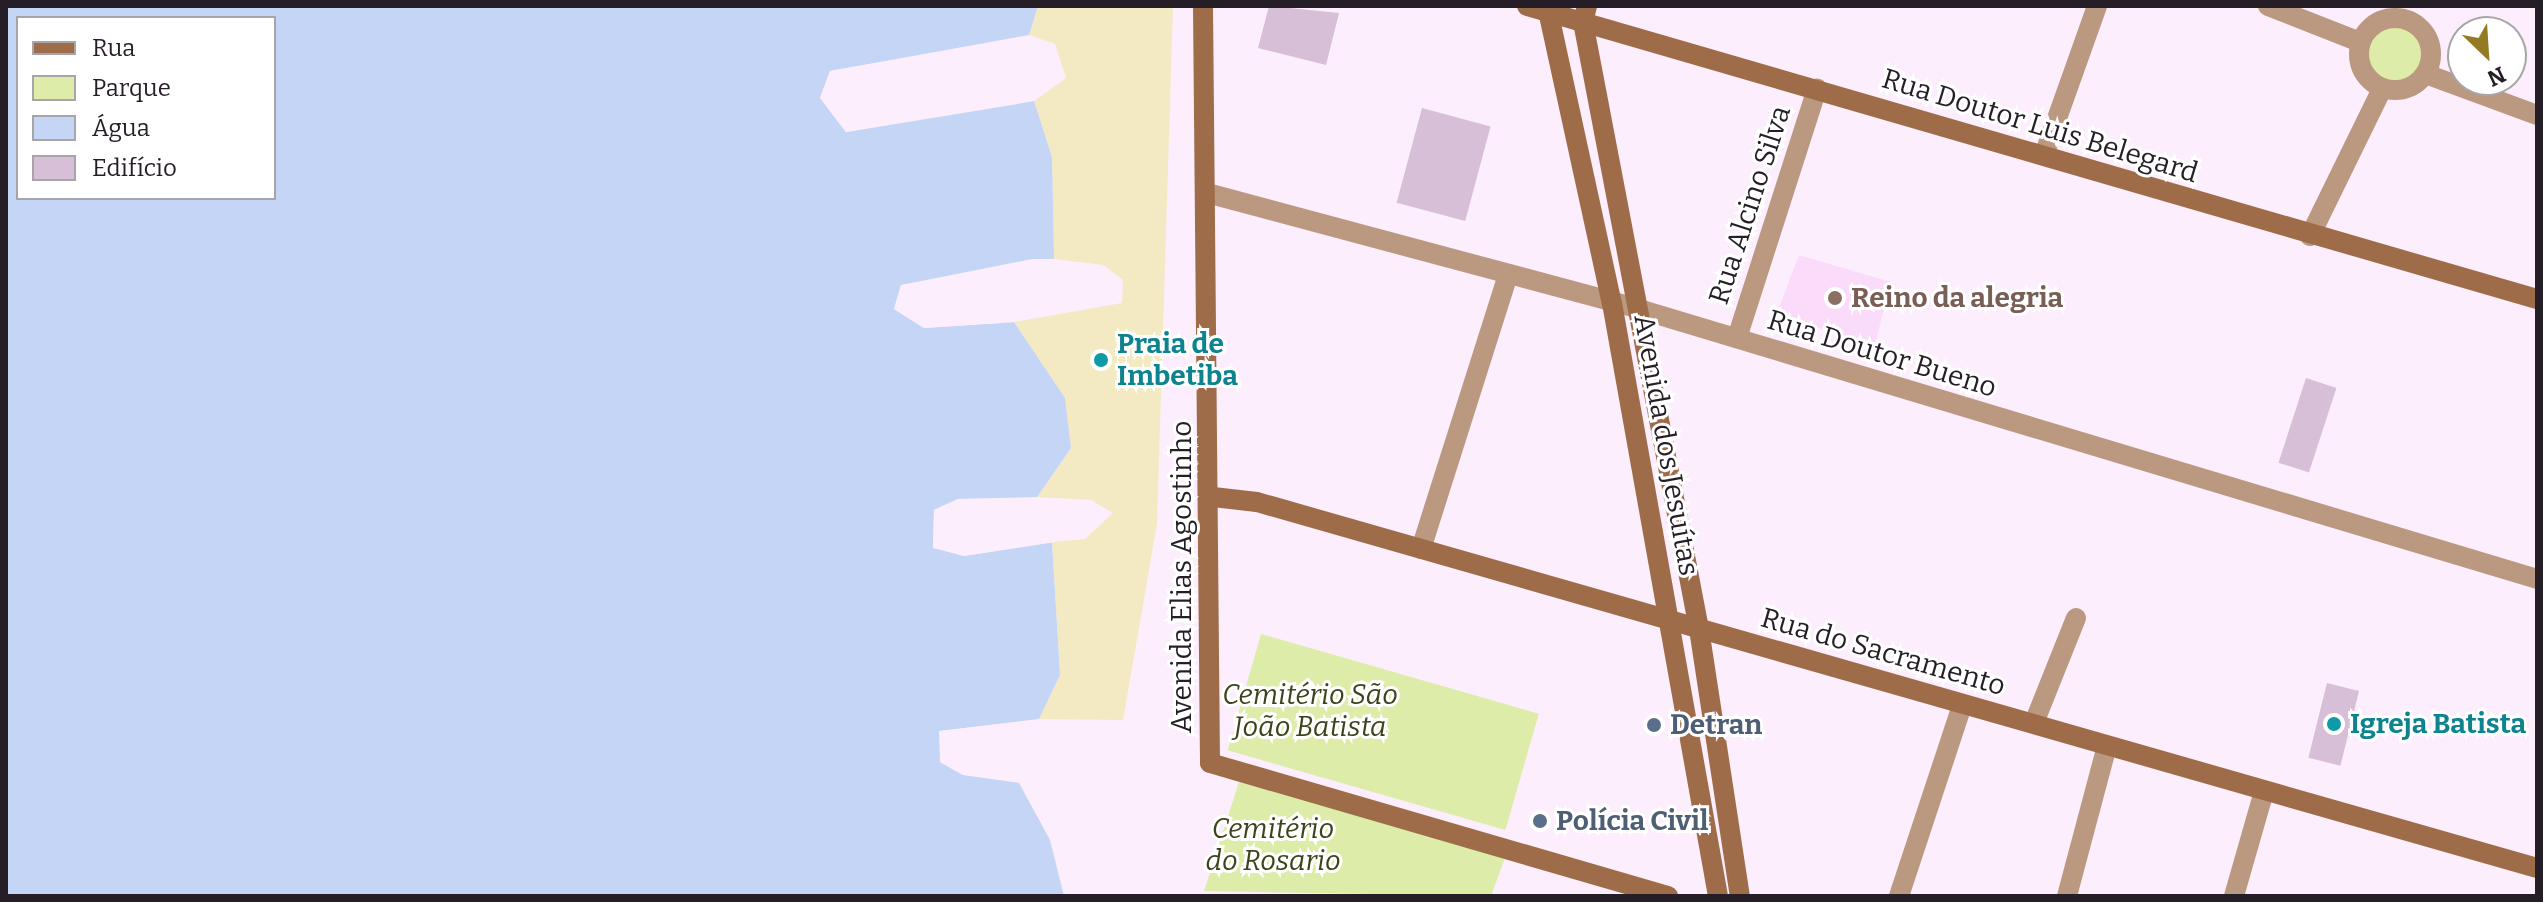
<!DOCTYPE html>
<html>
<head>
<meta charset="utf-8">
<style>
  body { margin:0 }
  #map { position:relative; width:2543px; height:902px; overflow:hidden; background:#fceefc; font-family:Bitter,serif }
  div>[style] { position:absolute }
  .built>* { inset:0; background:#fadcfa }
  .green>* { inset:0; background:#deeca9; transform-origin:0 0 }
  .round { border-radius:50% }
  .sand>* { inset:0; background:#f3eac4 }
  .water>* { inset:0; background:#c4d5f5 }
  .pier>* { inset:0; background:#fceefc }
  .building>* { inset:0; background:#d7c0d7; transform-origin:0 0 }
  .street>* { height:20px; margin:-10px; padding:0 10px; transform-origin:10px; border-radius:10px; background:#bb9880 }
  .street>.ring { margin:-10px; padding:0; box-sizing:content-box; background:none; border:20px solid #bb9880; border-radius:50% }
  .secondary>* { height:20px; margin:-10px; padding:0 10px; transform-origin:10px; border-radius:10px; background:#9e6c48 }
  .dots>* { width:22px; height:22px; translate:-50% -50%; box-sizing:border-box; border:4px solid #fff; border-radius:50% }
  span { translate:-50% -50%; white-space:nowrap; text-align:center; line-height:1.15; -webkit-text-stroke:6px #fff; paint-order:stroke }
  .street-label { font-size:28px; color:#261e27 }
  .education-label { font-size:28px; color:#785e54; font-weight:700 }
  .left { translate:0 -50%; text-align:left }
  .culture-label { font-size:28px; color:#0d838f; font-weight:700 }
  .park-label { font-size:28px; color:#3d441d; font-style:italic }
  .service-label { font-size:28px; color:#4e5e75; font-weight:700 }
  .frame { position:absolute; inset:0; border:8px solid #261e27; pointer-events:none }
  .legend { position:absolute; left:16px; top:16px; width:260px; height:184px; box-sizing:border-box; background:#fff; border:2px solid #a8a5a9; margin:0; padding:10px 14px; list-style:none; font-size:24px; color:#261e27 }
  .legend li { display:flex; align-items:center; gap:16px; height:40px }
  .legend b { width:40px; border:2px solid #a8a5a9 }
  .north { position:absolute; left:2447px; top:16px; width:80px; height:80px; box-sizing:border-box; background:#fff; border:2px solid #a8a5a9; border-radius:50%; rotate:155deg; font-size:22px; font-weight:700; line-height:32px; text-align:center; color:#261e27 }
  .north::after { content:''; display:block; margin:auto; width:28px; height:36px; background:#947a22; clip-path:polygon(50% 0,100% 100%,50% 72%,0 100%) }
</style>
</head>
<body>
<div id="map">
  <div class="built">
    <div style="clip-path:polygon(1799px 255px,1891px 282px,1874px 348px,1777px 313px)"></div>
  </div>
  <div class="green">
    <div class="round" style="left:2364px;top:23px;width:62px;height:62px"></div>
    <div style="left:1261px;top:634px;width:289px;height:121px;rotate:16deg"></div>
    <div style="clip-path:polygon(1239px 782px,1506px 855px,1491px 896px,1204px 891px)"></div>
  </div>
  <div class="sand">
    <div style="clip-path:polygon(1038px 6px,1173px 6px,1157px 524px,1123px 720px,1039px 719px,1060px 675px,1052px 542px,1085px 539px,1113px 513px,1091px 500px,1037px 497px,1071px 448px,1065px 398px,1014px 322px,1122px 303px,1123px 280px,1103px 265px,1054px 259px,1052px 157px,1034px 101px,1066px 78px,1055px 44px,1029px 35px)"></div>
  </div>
  <div class="water">
    <div style="clip-path:polygon(evenodd,6px 6px,1038px 6px,1029px 35px,830px 71px,820px 98px,846px 132px,1034px 101px,1052px 157px,1054px 259px,901px 285px,894px 309px,924px 328px,1014px 322px,1065px 398px,1071px 448px,1037px 497px,958px 499px,934px 510px,933px 547px,964px 556px,1052px 542px,1060px 675px,1039px 719px,940px 731px,940px 762px,963px 775px,1019px 783px,1050px 840px,1064px 896px,6px 896px,6px 6px,18px 18px,274px 18px,274px 198px,18px 198px,18px 18px)"></div>
  </div>
  <div class="pier">
    <div style="clip-path:polygon(1033px 36px,833px 74px,825px 97px,848px 127px,966px 106px,1034px 101px,846px 132px,820px 98px,830px 71px)"></div>
    <div style="clip-path:polygon(1032px 259px,1058px 259px,904px 288px,898px 307px,925px 324px,1018px 322px,924px 328px,894px 309px,901px 285px)"></div>
    <div style="clip-path:polygon(1041px 498px,959px 503px,938px 513px,937px 545px,964px 552px,1051px 538px,1056px 542px,964px 556px,933px 548px,934px 510px,958px 499px)"></div>
    <div style="clip-path:polygon(1043px 719px,943px 734px,944px 760px,1023px 782px,963px 775px,940px 762px,939px 731px)"></div>
  </div>
  <div class="building">
    <div style="clip-path:polygon(1269px 6px,1339px 13px,1326px 65px,1258px 48px)"></div>
    <div style="left:1422px;top:108px;width:71px;height:98px;rotate:15deg"></div>
    <div style="left:2306px;top:378px;width:32px;height:89px;rotate:18deg"></div>
    <div style="left:2327px;top:683px;width:33px;height:77px;rotate:14deg"></div>
  </div>
  <div class="street">
    <div style="left:2268px;top:6px;width:99px;rotate:21.4deg"></div>
    <div class="ring" style="left:2359px;top:18px;width:52px;height:52px"></div>
    <div style="left:2426px;top:74px;width:118px;rotate:20.3deg"></div>
    <div style="left:2044px;top:155px;width:158px;rotate:-70.4deg"></div>
    <div style="left:1207px;top:193px;width:447px;rotate:15deg"></div>
    <div style="left:1639px;top:309px;width:938px;rotate:16.73deg"></div>
    <div style="left:2310px;top:236px;width:164px;rotate:-63.9deg"></div>
    <div style="left:1737px;top:338px;width:262px;rotate:-72.2deg"></div>
    <div style="left:1421px;top:549px;width:287px;rotate:-72.4deg"></div>
    <div style="left:2034px;top:723px;width:113px;rotate:-68.2deg"></div>
    <div style="left:1899px;top:896px;width:201px;rotate:-71.7deg"></div>
    <div style="left:2067px;top:896px;width:152px;rotate:-75.1deg"></div>
    <div style="left:2234px;top:896px;width:105px;rotate:-74deg"></div>
  </div>
  <div class="secondary">
    <div style="left:1203px;top:6px;width:757px;rotate:89.47deg"></div>
    <div style="left:1210px;top:763px;width:477px;rotate:16.2deg"></div>
    <div style="left:1527px;top:6px;width:1052px;rotate:16.18deg"></div>
    <div style="left:1547px;top:6px;width:304px;rotate:77.7deg"></div>
    <div style="left:1612px;top:303px;width:602px;rotate:79.87deg"></div>
    <div style="left:1587px;top:6px;width:16px;rotate:104deg"></div>
    <div style="left:1583px;top:22px;width:618px;rotate:79.18deg"></div>
    <div style="left:1699px;top:629px;width:270px;rotate:81.3deg"></div>
    <div style="left:1213px;top:497px;width:44px;rotate:6.5deg"></div>
    <div style="left:1257px;top:502px;width:1331px;rotate:15.96deg"></div>
  </div>
  <div class="dots">
    <div style="left:1835px;top:298px;background:#8d6e63"></div>
    <div style="left:1101px;top:360px;background:#0f9aa8"></div>
    <div style="left:2334px;top:724px;background:#0f9aa8"></div>
    <div style="left:1654px;top:725px;background:#5c6f8a"></div>
    <div style="left:1540px;top:821px;background:#5c6f8a"></div>
  </div>
  <div class="street-label">
    <span style="left:2040px;top:126px;rotate:17deg">Rua Doutor Luis Belegard</span>
    <span style="left:1750px;top:205px;rotate:-72deg">Rua Alcino Silva</span>
    <span style="left:1882px;top:354px;rotate:17deg">Rua Doutor Bueno</span>
    <span style="left:1666px;top:445px;rotate:80deg">Avenida dos Jesuítas</span>
    <span style="left:1182px;top:577px;rotate:-90deg">Avenida Elias Agostinho</span>
    <span style="left:1883px;top:652px;rotate:16deg">Rua do Sacramento</span>
  </div>
  <div class="education-label">
    <span class="left" style="left:1851px;top:298px">Reino da alegria</span>
  </div>
  <div class="culture-label">
    <span class="left" style="left:1117px;top:360px">Praia de<br>Imbetiba</span>
    <span class="left" style="left:2350px;top:724px">Igreja Batista</span>
  </div>
  <div class="park-label">
    <span style="left:1310px;top:711px">Cemitério São<br>João Batista</span>
    <span style="left:1273px;top:845px">Cemitério<br>do Rosario</span>
  </div>
  <div class="service-label">
    <span class="left" style="left:1670px;top:725px">Detran</span>
    <span class="left" style="left:1556px;top:821px">Polícia Civil</span>
  </div>
  <div class="frame"></div>
  <ul class="legend">
  <li><b style="height:10px;background:#9e6c48"></b>Rua</li>
  <li><b style="height:22px;background:#deeca9"></b>Parque</li>
  <li><b style="height:22px;background:#c4d5f5"></b>Água</li>
  <li><b style="height:22px;background:#d7c0d7"></b>Edifício</li>
  </ul>
  <div class="north">N</div>
</div>
</body>
</html>
